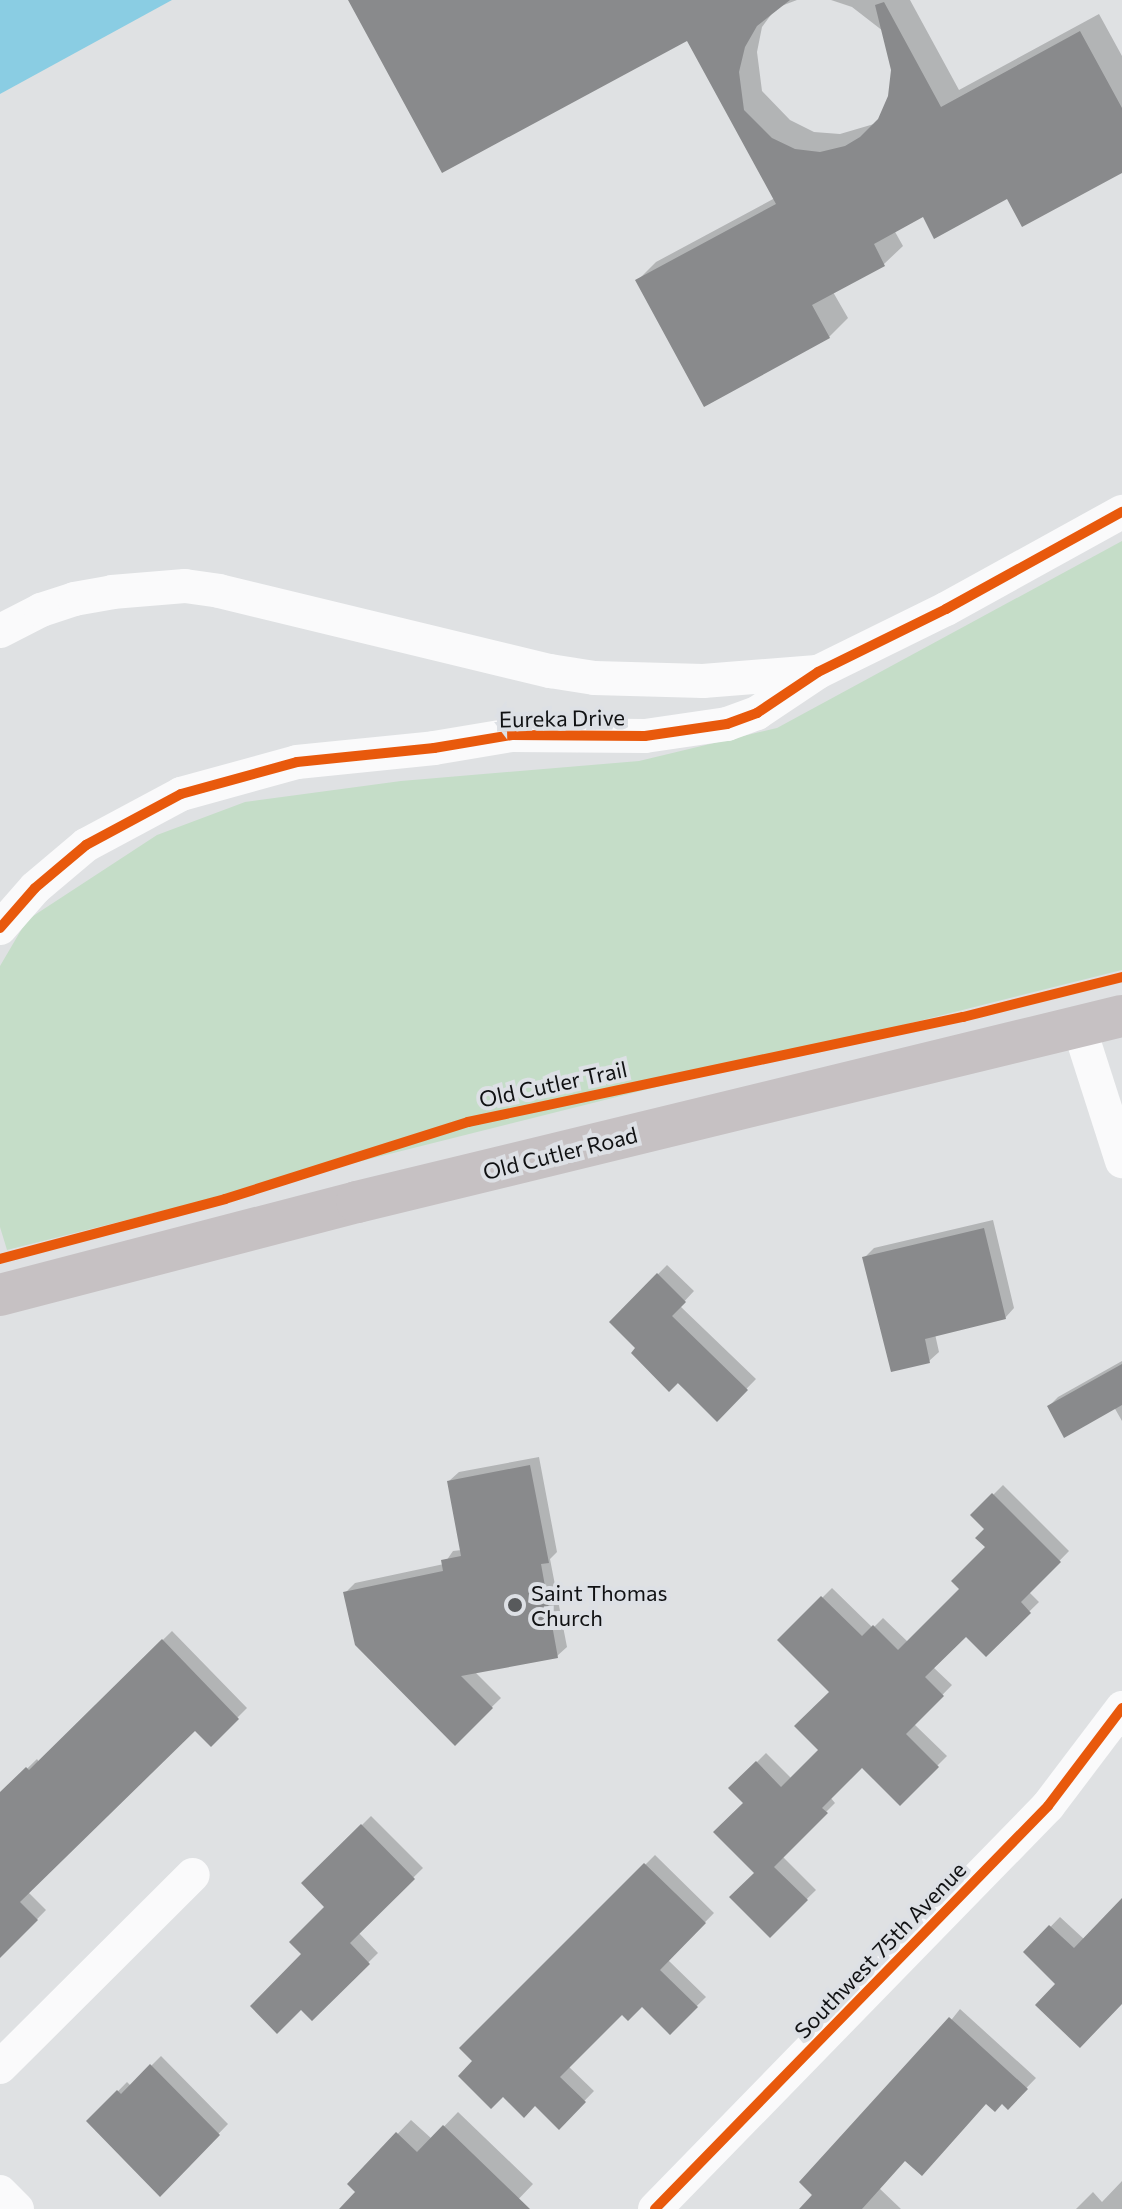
<!DOCTYPE html>
<html>
<head>
<meta charset="utf-8">
<style>
  body { margin:0 }
  #map { position:relative; width:1122px; height:2209px; overflow:hidden; background:#dfe1e3; font-family:Commissioner,sans-serif }
  div>[style] { position:absolute }
  .green>* { inset:0; background:#c5ddc8 }
  .water>* { inset:0; background:#8acde3 }
  .shadow>* { inset:0; background:#0003 }
  .building>* { inset:0; background:#898a8c }
  .minor>* { height:34px; margin:-17px; padding:0 17px; transform-origin:17px; border-radius:17px; background:#fafafb }
  .major>* { height:42px; margin:-21px; padding:0 21px; transform-origin:21px; border-radius:21px; background:#c6c1c3 }
  .cycleway>* { height:10px; margin:-5px; padding:0 5px; transform-origin:5px; border-radius:5px; background:#e8590c }
  .dots>* { width:22px; height:22px; translate:-50% -50%; box-sizing:border-box; border:4px solid #dde0e5; border-radius:50% }
  span { translate:-50% -50%; white-space:nowrap; text-align:center; line-height:1.15; -webkit-text-stroke:8px #dde0e5; paint-order:stroke }
  .street-label { font-size:22px; color:#101113 }
  .poi-label { font-size:22px; color:#101113 }
  .left { translate:0 -50%; text-align:left }
</style>
</head>
<body>
<div id="map">
  <div class="green">
    <div style="clip-path:polygon(1122px 541px,1122px 970px,7px 1250px,0 1227px,0 966px,27px 920px,157px 835px,245px 802px,401px 781px,639px 761px,777px 728px)"></div>
  </div>
  <div class="water">
    <div style="clip-path:polygon(0 0,172px 0,0 94px)"></div>
  </div>
  <div class="shadow">
    <div style="clip-path:polygon(350px 0,797px 0,776px 8px,762px 27px,757px 52px,762px 91px,790px 120px,814px 132px,840px 134px,874px 124px,880px 118px,890px 96px,893px 70px,883px 31px,852px 7px,831px 0,910px 0,959px 90px,1099px 14px,1122px 56px,1122px 170px,924px 214px,894px 230px,903px 246px,884px 264px,833px 292px,848px 318px,829px 337px,637px 281px,656px 262px,775px 198px,687px 38px)"></div>
    <div style="clip-path:polygon(993px 1220px,1014px 1308px,1005px 1318px,935px 1334px,939px 1352px,929px 1361px,864px 1258px,874px 1248px)"></div>
    <div style="clip-path:polygon(667px 1265px,694px 1291px,680px 1306px,756px 1379px,717px 1419px,611px 1322px)"></div>
    <div style="clip-path:polygon(1122px 1361px,1122px 1421px,1114px 1407px,1049px 1406px,1058px 1397px)"></div>
    <div style="clip-path:polygon(539px 1457px,557px 1552px,550px 1559px,567px 1647px,557px 1656px,475px 1672px,501px 1698px,455px 1743px,345px 1593px,355px 1583px,444px 1564px,453px 1551px,462px 1550px,449px 1481px,459px 1472px)"></div>
    <div style="clip-path:polygon(1003px 1485px,1069px 1551px,1029px 1592px,1039px 1602px,986px 1654px,966px 1634px,933px 1667px,952px 1685px,914px 1724px,947px 1756px,900px 1803px,862px 1765px,830px 1797px,835px 1803px,782px 1856px,816px 1890px,770px 1935px,746px 1803px,731px 1788px,766px 1753px,792px 1779px,821px 1750px,832px 1692px,780px 1640px,832px 1588px,873px 1628px,883px 1618px,908px 1642px,961px 1589px,988px 1547px,987px 1529px,973px 1515px)"></div>
    <div style="clip-path:polygon(172px 1631px,247px 1708px,211px 1744px,195px 1729px,28px 1892px,46px 1910px,0 1957px,0 1795px,37px 1759px,39px 1762px)"></div>
    <div style="clip-path:polygon(371px 1816px,423px 1868px,358px 1932px,378px 1953px,312px 2018px,304px 1954px,327px 1907px,304px 1883px)"></div>
    <div style="clip-path:polygon(655px 1855px,714px 1913px,668px 1960px,706px 1997px,670px 2032px,642px 2004px,622px 2012px,568px 2066px,594px 2091px,559px 2127px,535px 2104px,462px 2048px)"></div>
    <div style="clip-path:polygon(1122px 1901px,1122px 2002px,1058px 1984px,1026px 1952px,1060px 1917px,1085px 1940px)"></div>
    <div style="clip-path:polygon(960px 2009px,1036px 2078px,1008px 2107px,1002px 2102px,987px 2102px,906px 2158px,879px 2188px,901px 2209px,801px 2209px)"></div>
    <div style="clip-path:polygon(161px 2056px,228px 2124px,160px 2194px,89px 2121px,127px 2082px,131px 2086px)"></div>
    <div style="clip-path:polygon(458px 2112px,533px 2184px,509px 2209px,377px 2209px,350px 2183px,411px 2120px,432px 2139px)"></div>
    <div style="clip-path:polygon(1122px 2181px,1122px 2209px,1076px 2209px,1093px 2192px,1102px 2202px)"></div>
  </div>
  <div class="building">
    <div style="clip-path:polygon(348px 0,790px 0,757px 26px,745px 47px,739px 72px,744px 110px,772px 138px,795px 149px,820px 152px,845px 146px,860px 137px,878px 119px,888px 96px,891px 70px,875px 5px,884px 2px,941px 107px,1080px 31px,1122px 108px,1122px 173px,1022px 227px,1007px 199px,934px 239px,923px 217px,874px 244px,885px 266px,812px 305px,830px 338px,704px 407px,635px 280px,776px 204px,687px 41px,442px 173px)"></div>
    <div style="clip-path:polygon(984px 1228px,1006px 1319px,925px 1339px,930px 1363px,891px 1372px,862px 1257px)"></div>
    <div style="clip-path:polygon(657px 1273px,686px 1302px,672px 1316px,748px 1390px,717px 1422px,678px 1383px,669px 1392px,631px 1353px,635px 1348px,609px 1322px)"></div>
    <div style="clip-path:polygon(1122px 1364px,1122px 1405px,1064px 1438px,1047px 1406px)"></div>
    <div style="clip-path:polygon(530px 1465px,549px 1563px,541px 1564px,558px 1658px,461px 1676px,493px 1708px,455px 1746px,355px 1645px,343px 1592px,443px 1571px,441px 1560px,461px 1556px,447px 1481px)"></div>
    <div style="clip-path:polygon(992px 1493px,1061px 1562px,1021px 1602px,1031px 1613px,986px 1657px,966px 1637px,925px 1677px,944px 1696px,906px 1734px,939px 1767px,900px 1806px,862px 1768px,822px 1808px,828px 1813px,774px 1867px,808px 1900px,770px 1938px,729px 1897px,754px 1873px,713px 1832px,743px 1803px,728px 1788px,756px 1761px,781px 1787px,818px 1750px,794px 1726px,829px 1692px,777px 1640px,821px 1596px,862px 1636px,873px 1625px,898px 1650px,959px 1589px,951px 1581px,985px 1547px,975px 1538px,984px 1529px,970px 1515px)"></div>
    <div style="clip-path:polygon(162px 1639px,239px 1719px,211px 1747px,195px 1731px,20px 1902px,38px 1920px,0 1958px,0 1792px,26px 1767px,29px 1770px)"></div>
    <div style="clip-path:polygon(361px 1824px,415px 1879px,350px 1943px,370px 1964px,312px 2021px,301px 2010px,277px 2034px,250px 2006px,301px 1954px,289px 1942px,324px 1907px,301px 1883px)"></div>
    <div style="clip-path:polygon(644px 1863px,706px 1923px,660px 1970px,698px 2007px,670px 2035px,642px 2007px,628px 2021px,622px 2015px,560px 2077px,586px 2102px,559px 2130px,535px 2106px,524px 2118px,503px 2097px,491px 2109px,458px 2076px,472px 2061px,459px 2048px)"></div>
    <div style="clip-path:polygon(1122px 1898px,1122px 2004px,1080px 2048px,1035px 2005px,1055px 1984px,1023px 1952px,1049px 1925px,1074px 1948px)"></div>
    <div style="clip-path:polygon(949px 2017px,1028px 2089px,1008px 2110px,1002px 2104px,995px 2112px,986px 2104px,922px 2176px,905px 2161px,862px 2209px,799px 2209px,812px 2195px,799px 2182px)"></div>
    <div style="clip-path:polygon(150px 2064px,220px 2135px,160px 2197px,86px 2121px,117px 2090px,121px 2094px)"></div>
    <div style="clip-path:polygon(443px 2125px,530px 2209px,339px 2209px,355px 2192px,347px 2184px,396px 2132px,417px 2152px)"></div>
  </div>
  <div class="minor">
    <div style="left:0;top:631px;width:46px;rotate:-27.1deg"></div>
    <div style="left:41px;top:610px;width:35px;rotate:-18deg"></div>
    <div style="left:74px;top:599px;width:39px;rotate:-10deg"></div>
    <div style="left:112px;top:592px;width:73px;rotate:-4.7deg"></div>
    <div style="left:185px;top:586px;width:34px;rotate:8deg"></div>
    <div style="left:219px;top:591px;width:341px;rotate:13.6deg"></div>
    <div style="left:550px;top:671px;width:45px;rotate:9deg"></div>
    <div style="left:594px;top:678px;width:109px;rotate:1.6deg"></div>
    <div style="left:703px;top:681px;width:111px;rotate:-4.6deg"></div>
    <div style="left:0;top:928px;width:53px;rotate:-48.8deg"></div>
    <div style="left:35px;top:888px;width:67px;rotate:-40.1deg"></div>
    <div style="left:86px;top:845px;width:108px;rotate:-28.2deg"></div>
    <div style="left:181px;top:794px;width:120px;rotate:-15.4deg"></div>
    <div style="left:297px;top:762px;width:138px;rotate:-5.8deg"></div>
    <div style="left:434px;top:748px;width:79px;rotate:-9.5deg"></div>
    <div style="left:512px;top:735px;width:133px;rotate:0.4deg"></div>
    <div style="left:645px;top:736px;width:83px;rotate:-8.3deg"></div>
    <div style="left:727px;top:724px;width:32px;rotate:-20deg"></div>
    <div style="left:757px;top:713px;width:73px;rotate:-33.9deg"></div>
    <div style="left:818px;top:672px;width:143px;rotate:-26.2deg"></div>
    <div style="left:946px;top:609px;width:201px;rotate:-28.9deg"></div>
    <div style="left:1079px;top:1027px;width:141px;rotate:72.2deg"></div>
    <div style="left:0;top:2067px;width:272px;rotate:-44.9deg"></div>
    <div style="left:0;top:2192px;width:24px;rotate:45deg"></div>
    <div style="left:655px;top:2209px;width:563px;rotate:-45.72deg"></div>
    <div style="left:1048px;top:1806px;width:123px;rotate:-52.9deg"></div>
  </div>
  <div class="major">
    <div style="left:0;top:1295px;width:369px;rotate:-14.6deg"></div>
    <div style="left:357px;top:1202px;width:787px;rotate:-13.67deg"></div>
  </div>
  <div class="cycleway">
    <div style="left:0;top:928px;width:53px;rotate:-48.8deg"></div>
    <div style="left:35px;top:888px;width:67px;rotate:-40.1deg"></div>
    <div style="left:86px;top:845px;width:108px;rotate:-28.2deg"></div>
    <div style="left:181px;top:794px;width:120px;rotate:-15.4deg"></div>
    <div style="left:297px;top:762px;width:138px;rotate:-5.8deg"></div>
    <div style="left:434px;top:748px;width:79px;rotate:-9.5deg"></div>
    <div style="left:512px;top:735px;width:133px;rotate:0.4deg"></div>
    <div style="left:645px;top:736px;width:83px;rotate:-8.3deg"></div>
    <div style="left:727px;top:724px;width:32px;rotate:-20deg"></div>
    <div style="left:757px;top:713px;width:73px;rotate:-33.9deg"></div>
    <div style="left:818px;top:672px;width:143px;rotate:-26.2deg"></div>
    <div style="left:946px;top:609px;width:201px;rotate:-28.9deg"></div>
    <div style="left:0;top:1259px;width:233px;rotate:-14.9deg"></div>
    <div style="left:225px;top:1199px;width:255px;rotate:-17.6deg"></div>
    <div style="left:468px;top:1122px;width:506px;rotate:-11.98deg"></div>
    <div style="left:963px;top:1017px;width:164px;rotate:-14.1deg"></div>
    <div style="left:655px;top:2209px;width:563px;rotate:-45.72deg"></div>
    <div style="left:1048px;top:1806px;width:123px;rotate:-52.9deg"></div>
  </div>
  <div class="dots">
    <div style="left:515px;top:1605px;background:#585a5c"></div>
  </div>
  <div class="street-label">
    <span style="left:562px;top:718px;rotate:-1deg">Eureka Drive</span>
    <span style="left:553px;top:1084px;rotate:-12deg">Old Cutler Trail</span>
    <span style="left:560px;top:1153px;rotate:-14deg">Old Cutler Road</span>
    <span style="left:880px;top:1950px;rotate:-46deg">Southwest 75th Avenue</span>
  </div>
  <div class="poi-label">
    <span class="left" style="left:531px;top:1605px">Saint Thomas<br>Church</span>
  </div>
</div>
</body>
</html>
